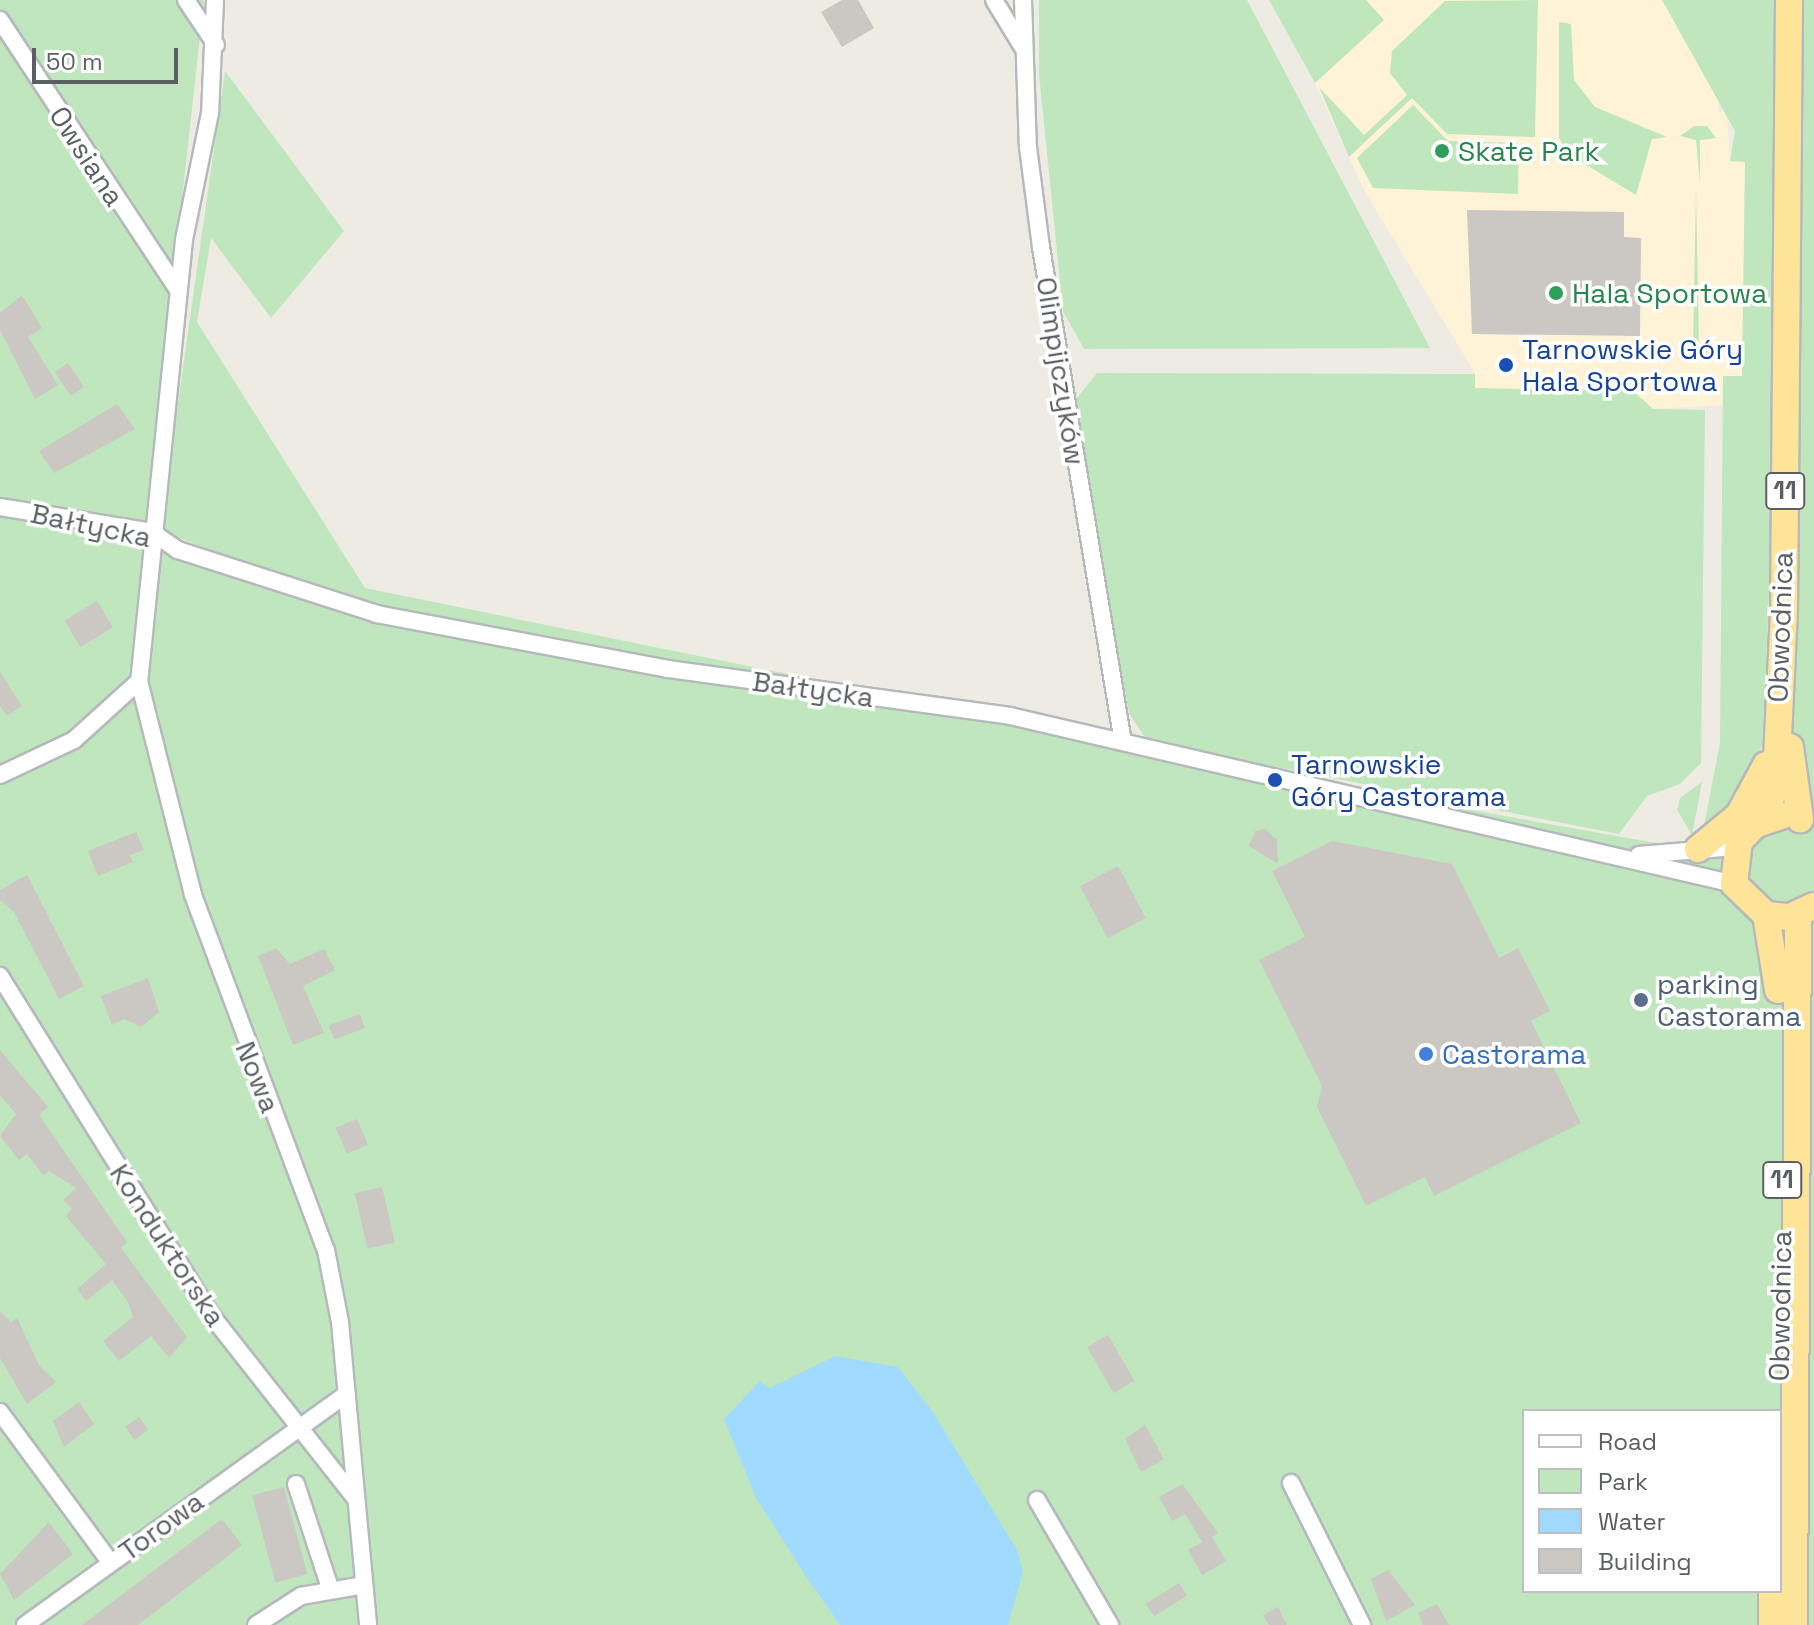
<!DOCTYPE html>
<html>
<head>
<meta charset="utf-8">
<style>
  body { margin:0 }
  #map { position:relative; width:1814px; height:1625px; overflow:hidden; background:#eeebe2; font-family:"Space Grotesk",sans-serif }
  div>[style] { position:absolute }
  .commercial>* { inset:0; background:#fef3d7 }
  .green>* { inset:0; background:#c0e6be }
  .water>* { inset:0; background:#a1daff }
  .building>* { inset:0; background:#cbc7c2; transform-origin:0 0 }
  .roads { filter:drop-shadow(2px 0 #b5b9bd) drop-shadow(-2px 0 #b5b9bd) drop-shadow(0 2px #b5b9bd) drop-shadow(0 -2px #b5b9bd) }
  .minor>* { height:16px; margin:-8px; padding:0 8px; transform-origin:8px; border-radius:8px; background:#fff }
  .trunk>* { height:26px; margin:-13px; padding:0 13px; transform-origin:13px; border-radius:13px; background:#fee498 }
  .dots>* { width:22px; height:22px; translate:-50% -50%; box-sizing:border-box; border:4px solid #fff; border-radius:50% }
  span { translate:-50% -50%; white-space:nowrap; text-align:center; line-height:1.15; -webkit-text-stroke:7px #fff; paint-order:stroke }
  .shield-label span { padding:2px 6px; background:#fff; border:2px solid; border-radius:6px; -webkit-text-stroke-width:0 }
  .shield-label { font-size:26px; color:#5b5f63; font-weight:700 }
  .leisure-label { font-size:28px; color:#27864d }
  .left { translate:0 -50%; text-align:left }
  .street-label { font-size:28px; color:#5b5f63 }
  .transit-label { font-size:28px; color:#164399 }
  .service-label { font-size:28px; color:#4e5e75 }
  .shop-label { font-size:28px; color:#366cbe }
  .legend { position:absolute; left:1522px; top:1409px; width:260px; height:184px; box-sizing:border-box; background:#fff; border:2px solid #bdbfc1; margin:0; padding:10px 14px; list-style:none; font-size:24px; color:#5b5f63 }
  .legend li { display:flex; align-items:center; gap:16px; height:40px }
  .legend b { width:40px; border:2px solid #bdbfc1 }
  .scale { position:absolute; left:32px; top:48px; width:146px; height:36px; box-sizing:border-box; border:4px solid #5b5f63; border-top:0; padding-left:10px; font-size:24px; line-height:28px; white-space:nowrap; color:#5b5f63; -webkit-text-stroke:6px #fff; paint-order:stroke }
</style>
</head>
<body>
<div id="map">
  <div class="commercial">
    <div style="clip-path:polygon(1366px 0,1722px 0,1718px 112px,1727px 112px,1730px 161px,1745px 161px,1742px 376px,1723px 376px,1723px 405px,1653px 409px,1633px 391px,1475px 388px,1475px 373px,1365px 192px,1315px 83px,1384px 20px)"></div>
  </div>
  <div class="green">
    <div style="clip-path:polygon(evenodd,0 0,204px 0,144px 544px,239px 562px,160px 530px,225px 71px,344px 231px,271px 318px,211px 238px,197px 322px,365px 588px,1342px 787px,1745px 859px,1760px 837px,1785px 830px,1784px 219px,1763px 742px,1744px 796px,1703px 831px,1720px 743px,1723px 376px,1742px 376px,1745px 162px,1730px 161px,1735px 131px,1662px 0,1814px 0,1814px 1625px,0 1625px,0 0,1524px 1411px,1780px 1411px,1780px 1591px,1524px 1591px,1524px 1411px)"></div>
    <div style="clip-path:polygon(1039px 0,1247px 0,1430px 348px,1084px 349px,1063px 311px,1039px 74px)"></div>
    <div style="clip-path:polygon(1269px 0,1366px 0,1384px 20px,1315px 83px)"></div>
    <div style="clip-path:polygon(1538px 0,1535px 137px,1447px 134px,1412px 98px,1349px 157px,1319px 87px,1364px 135px,1407px 95px,1390px 73px,1392px 51px,1445px 1px)"></div>
    <div style="clip-path:polygon(1559px 22px,1571px 24px,1574px 80px,1595px 107px,1667px 137px,1652px 139px,1636px 195px,1568px 154px,1559px 138px)"></div>
    <div style="clip-path:polygon(1413px 105px,1448px 141px,1519px 143px,1518px 194px,1373px 188px,1357px 158px)"></div>
    <div style="clip-path:polygon(1694px 126px,1707px 126px,1716px 138px,1700px 140px,1700px 183px,1696px 140px,1680px 136px)"></div>
    <div style="clip-path:polygon(1696px 189px,1699px 345px,1713px 346px,1702px 361px,1684px 359px,1679px 345px,1693px 345px)"></div>
    <div style="clip-path:polygon(1097px 373px,1475px 374px,1475px 388px,1633px 391px,1653px 409px,1705px 410px,1701px 763px,1680px 784px,1647px 796px,1619px 834px,1148px 742px,1129px 713px,1073px 403px)"></div>
    <div style="clip-path:polygon(1702px 782px,1692px 835px,1677px 810px,1680px 798px)"></div>
  </div>
  <div class="water">
    <div style="clip-path:polygon(835px 1356px,898px 1367px,933px 1412px,1017px 1550px,1023px 1572px,1008px 1625px,840px 1625px,807px 1578px,756px 1498px,724px 1419px,760px 1381px,770px 1388px)"></div>
  </div>
  <div class="building">
    <div style="clip-path:polygon(842px 0,858px 0,874px 28px,842px 47px,821px 12px)"></div>
    <div style="clip-path:polygon(1467px 210px,1624px 212px,1624px 237px,1641px 238px,1640px 336px,1472px 334px)"></div>
    <div style="clip-path:polygon(22px 295px,42px 328px,28px 337px,58px 385px,35px 399px,0 330px,0 313px)"></div>
    <div style="left:68px;top:363px;width:29px;height:16px;rotate:56deg"></div>
    <div style="clip-path:polygon(117px 404px,135px 429px,54px 473px,39px 451px)"></div>
    <div style="left:97px;top:601px;width:31px;height:38px;rotate:59deg"></div>
    <div style="clip-path:polygon(0 672px,22px 706px,7px 716px,0 706px)"></div>
    <div style="clip-path:polygon(1265px 829px,1277px 840px,1278px 864px,1249px 846px,1255px 831px)"></div>
    <div style="clip-path:polygon(136px 832px,144px 850px,130px 855px,133px 862px,98px 876px,88px 851px)"></div>
    <div style="clip-path:polygon(1332px 841px,1452px 864px,1499px 958px,1518px 948px,1550px 1011px,1531px 1021px,1581px 1123px,1434px 1196px,1425px 1177px,1366px 1206px,1317px 1107px,1322px 1086px,1259px 960px,1305px 937px,1272px 871px)"></div>
    <div style="left:1118px;top:866px;width:59px;height:43px;rotate:62deg"></div>
    <div style="clip-path:polygon(27px 875px,84px 986px,59px 999px,14px 912px,0 900px,0 890px)"></div>
    <div style="clip-path:polygon(276px 948px,290px 964px,324px 949px,335px 970px,303px 986px,324px 1033px,293px 1045px,258px 956px)"></div>
    <div style="clip-path:polygon(148px 978px,159px 1012px,141px 1027px,124px 1019px,112px 1025px,101px 996px)"></div>
    <div style="left:360px;top:1014px;width:15px;height:33px;rotate:70deg"></div>
    <div style="clip-path:polygon(0 1050px,48px 1107px,39px 1115px,127px 1242px,121px 1248px,187px 1337px,169px 1358px,151px 1336px,119px 1361px,103px 1341px,133px 1317px,128px 1302px,112px 1280px,86px 1301px,77px 1289px,106px 1264px,66px 1216px,72px 1209px,63px 1200px,76px 1188px,49px 1171px,43px 1175px,27px 1154px,19px 1160px,0 1136px,16px 1114px,0 1095px)"></div>
    <div style="left:357px;top:1119px;width:28px;height:23px;rotate:67deg"></div>
    <div style="left:382px;top:1187px;width:57px;height:28px;rotate:77deg"></div>
    <div style="clip-path:polygon(0 1311px,11px 1322px,17px 1318px,39px 1365px,56px 1382px,27px 1404px,0 1358px)"></div>
    <div style="left:1108px;top:1335px;width:53px;height:24px;rotate:60deg"></div>
    <div style="clip-path:polygon(79px 1402px,94px 1424px,64px 1447px,53px 1421px)"></div>
    <div style="left:139px;top:1417px;width:16px;height:17px;rotate:55deg"></div>
    <div style="clip-path:polygon(1145px 1425px,1164px 1459px,1141px 1472px,1125px 1439px)"></div>
    <div style="clip-path:polygon(1182px 1484px,1218px 1533px,1212px 1537px,1226px 1561px,1202px 1575px,1188px 1550px,1202px 1542px,1185px 1514px,1172px 1521px,1159px 1497px)"></div>
    <div style="left:284px;top:1487px;width:90px;height:33px;rotate:75deg"></div>
    <div style="clip-path:polygon(222px 1519px,242px 1545px,206px 1573px,138px 1625px,82px 1625px)"></div>
    <div style="clip-path:polygon(49px 1522px,73px 1554px,14px 1600px,0 1574px)"></div>
    <div style="clip-path:polygon(1388px 1570px,1415px 1605px,1386px 1621px,1371px 1579px)"></div>
    <div style="left:1179px;top:1583px;width:15px;height:39px;rotate:58deg"></div>
    <div style="clip-path:polygon(1437px 1604px,1449px 1625px,1423px 1625px,1418px 1613px)"></div>
    <div style="clip-path:polygon(1278px 1607px,1287px 1625px,1269px 1625px,1263px 1615px)"></div>
  </div>
  <div class="roads">
    <div class="minor">
      <div style="left:186px;top:0;width:54px;rotate:56.3deg"></div>
      <div style="left:215px;top:0;width:113px;rotate:92.5deg"></div>
      <div style="left:210px;top:113px;width:130px;rotate:101.6deg"></div>
      <div style="left:184px;top:240px;width:443px;rotate:95.8deg"></div>
      <div style="left:139px;top:681px;width:221px;rotate:75.8deg"></div>
      <div style="left:193px;top:895px;width:379px;rotate:69.5deg"></div>
      <div style="left:326px;top:1250px;width:73px;rotate:79deg"></div>
      <div style="left:340px;top:1322px;width:304px;rotate:84.7deg"></div>
      <div style="left:994px;top:0;width:54px;rotate:58.7deg"></div>
      <div style="left:1023px;top:0;width:147px;rotate:88.1deg"></div>
      <div style="left:1028px;top:147px;width:101px;rotate:82.6deg"></div>
      <div style="left:1041px;top:247px;width:500px;rotate:80.6deg"></div>
      <div style="left:0;top:20px;width:323px;rotate:56.6deg"></div>
      <div style="left:0;top:507px;width:154px;rotate:9.3deg"></div>
      <div style="left:152px;top:532px;width:32px;rotate:35deg"></div>
      <div style="left:178px;top:550px;width:209px;rotate:17.8deg"></div>
      <div style="left:377px;top:614px;width:296px;rotate:10.7deg"></div>
      <div style="left:668px;top:669px;width:345px;rotate:7.8deg"></div>
      <div style="left:1010px;top:716px;width:743px;rotate:13.06deg"></div>
      <div style="left:0;top:775px;width:82px;rotate:-25.3deg"></div>
      <div style="left:74px;top:740px;width:88px;rotate:-42.2deg"></div>
      <div style="left:1639px;top:855px;width:96px;rotate:-4.8deg"></div>
      <div style="left:0;top:976px;width:399px;rotate:58.1deg"></div>
      <div style="left:211px;top:1315px;width:234px;rotate:51.8deg"></div>
      <div style="left:0;top:1412px;width:187px;rotate:53.7deg"></div>
      <div style="left:1291px;top:1483px;width:159px;rotate:63.4deg"></div>
      <div style="left:296px;top:1484px;width:109px;rotate:71.9deg"></div>
      <div style="left:1037px;top:1500px;width:145px;rotate:59.7deg"></div>
      <div style="left:25px;top:1625px;width:396px;rotate:-35.7deg"></div>
      <div style="left:256px;top:1625px;width:54px;rotate:-32.8deg"></div>
      <div style="left:301px;top:1596px;width:64px;rotate:-9.9deg"></div>
    </div>
    <div class="trunk">
      <div style="left:1790px;top:747px;width:73px;rotate:82.1deg"></div>
      <div style="left:1781px;top:816px;width:26px;rotate:162deg"></div>
      <div style="left:1756px;top:824px;width:24px;rotate:135deg"></div>
      <div style="left:1739px;top:841px;width:43px;rotate:96.6deg"></div>
      <div style="left:1734px;top:884px;width:45px;rotate:44.1deg"></div>
      <div style="left:1766px;top:915px;width:24px;rotate:5deg"></div>
      <div style="left:1790px;top:917px;width:26px;rotate:-25deg"></div>
      <div style="left:1765px;top:819px;width:41px;rotate:-74.2deg"></div>
      <div style="left:1776px;top:780px;width:168px;rotate:-87.3deg"></div>
      <div style="left:1784px;top:612px;width:612px;rotate:-89.53deg"></div>
      <div style="left:1698px;top:849px;width:53px;rotate:-39.7deg"></div>
      <div style="left:1739px;top:815px;width:57px;rotate:-61.6deg"></div>
      <div style="left:1766px;top:915px;width:76px;rotate:80.9deg"></div>
      <div style="left:1772px;top:1625px;width:34px;rotate:-90deg"></div>
      <div style="left:1794px;top:1625px;width:710px;rotate:-89.68deg"></div>
    </div>
  </div>
  <div class="dots">
    <div style="left:1442px;top:151px;background:#2e9e5b"></div>
    <div style="left:1556px;top:293px;background:#2e9e5b"></div>
    <div style="left:1506px;top:365px;background:#1a4fb4"></div>
    <div style="left:1275px;top:780px;background:#1a4fb4"></div>
    <div style="left:1641px;top:1000px;background:#5c6f8a"></div>
    <div style="left:1426px;top:1054px;background:#3f7fe0"></div>
  </div>
  <div class="shield-label">
    <span style="left:1785px;top:491px">11</span>
    <span style="left:1782px;top:1180px">11</span>
  </div>
  <div class="leisure-label">
    <span class="left" style="left:1458px;top:151px">Skate Park</span>
    <span class="left" style="left:1572px;top:293px">Hala Sportowa</span>
  </div>
  <div class="street-label">
    <span style="left:87px;top:156px;rotate:57deg">Owsiana</span>
    <span style="left:1061px;top:371px;rotate:81deg">Olimpijczyków</span>
    <span style="left:91px;top:525px;rotate:12deg">Bałtycka</span>
    <span style="left:1780px;top:627px;rotate:-88deg">Obwodnica</span>
    <span style="left:813px;top:689px;rotate:8deg">Bałtycka</span>
    <span style="left:258px;top:1077px;rotate:68deg">Nowa</span>
    <span style="left:168px;top:1245px;rotate:57deg">Konduktorska</span>
    <span style="left:1780px;top:1306px;rotate:-89deg">Obwodnica</span>
    <span style="left:161px;top:1526px;rotate:-36deg">Torowa</span>
  </div>
  <div class="transit-label">
    <span class="left" style="left:1522px;top:365px">Tarnowskie Góry<br>Hala Sportowa</span>
    <span class="left" style="left:1291px;top:780px">Tarnowskie<br>Góry Castorama</span>
  </div>
  <div class="service-label">
    <span class="left" style="left:1657px;top:1000px">parking<br>Castorama</span>
  </div>
  <div class="shop-label">
    <span class="left" style="left:1442px;top:1054px">Castorama</span>
  </div>
  <ul class="legend">
  <li><b style="height:10px;background:#fff"></b>Road</li>
  <li><b style="height:22px;background:#c0e6be"></b>Park</li>
  <li><b style="height:22px;background:#a1daff"></b>Water</li>
  <li><b style="height:22px;background:#cbc7c2"></b>Building</li>
  </ul>
  <div class="scale">50 m</div>
</div>
</body>
</html>
